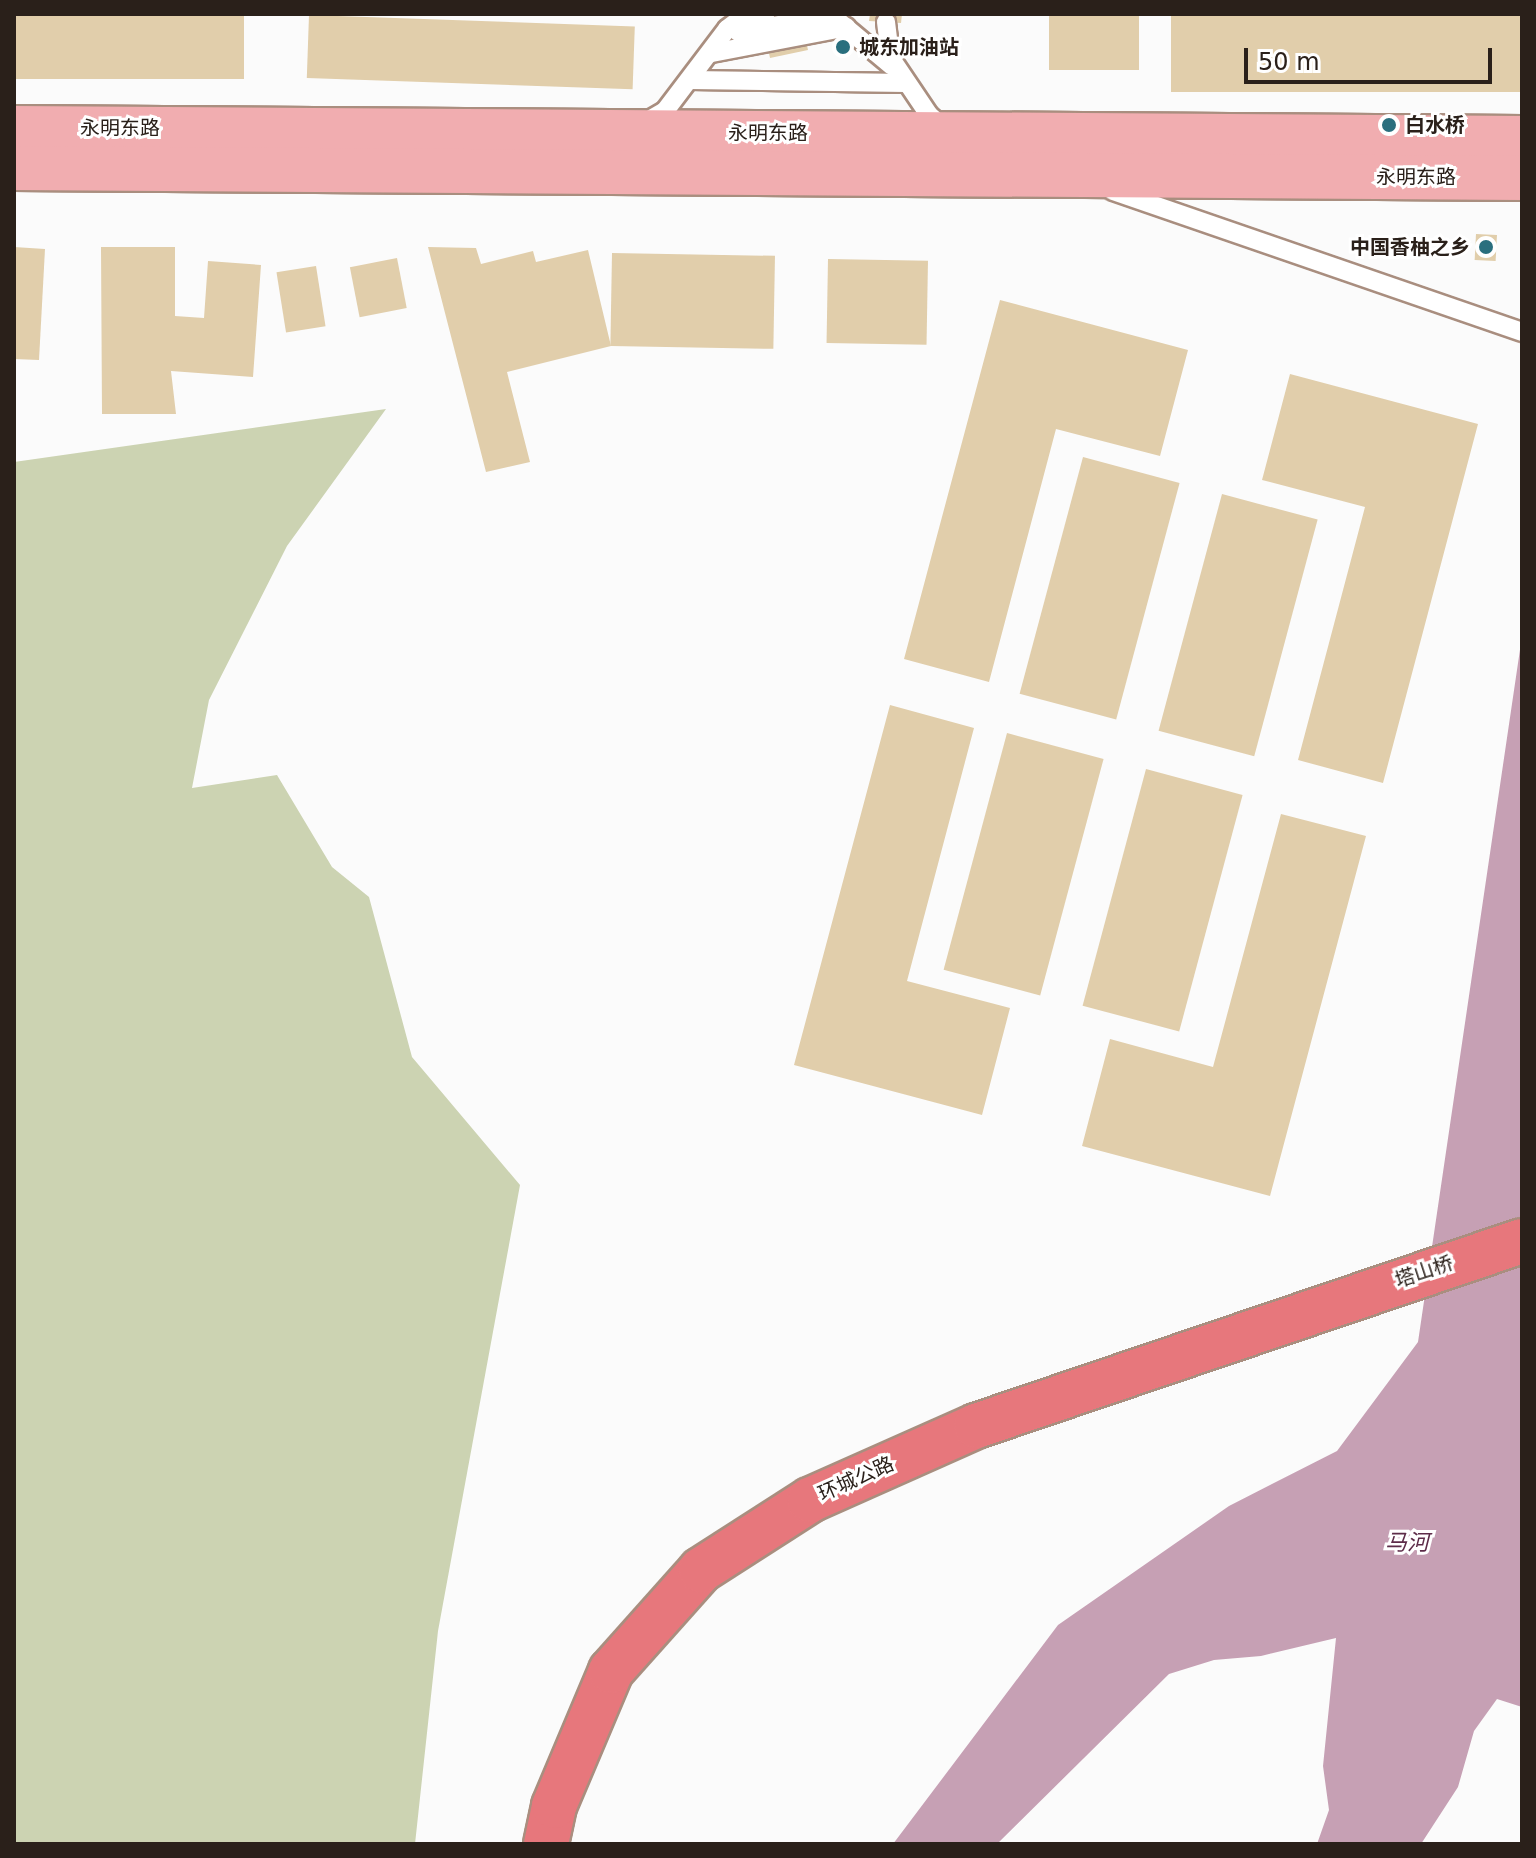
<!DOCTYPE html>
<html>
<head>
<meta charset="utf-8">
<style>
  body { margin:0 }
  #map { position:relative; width:1536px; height:1858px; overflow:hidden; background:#fbfbfb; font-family:"DejaVu Sans","Noto Sans SC",sans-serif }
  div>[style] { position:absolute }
  .green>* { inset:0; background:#ccd3b2 }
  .water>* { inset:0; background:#c6a0b4 }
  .building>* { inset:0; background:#e1ceab; transform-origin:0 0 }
  .roads { filter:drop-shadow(2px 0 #a98e7f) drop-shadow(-2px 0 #a98e7f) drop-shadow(0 2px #a98e7f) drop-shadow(0 -2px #a98e7f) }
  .lane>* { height:18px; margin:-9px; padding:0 9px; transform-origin:9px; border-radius:9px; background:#fff }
  .primary>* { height:44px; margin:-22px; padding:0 22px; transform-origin:22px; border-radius:22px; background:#f1adb0 }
  .highway>* { height:44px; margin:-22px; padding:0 22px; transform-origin:22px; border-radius:22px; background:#e7777c }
  .dots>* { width:22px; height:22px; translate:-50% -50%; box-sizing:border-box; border:4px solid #fff; border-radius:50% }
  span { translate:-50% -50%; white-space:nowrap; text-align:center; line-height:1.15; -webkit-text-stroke:6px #fff; paint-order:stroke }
  .poi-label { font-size:20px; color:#2a201a; font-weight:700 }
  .left { translate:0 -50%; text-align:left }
  .right { translate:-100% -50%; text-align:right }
  .street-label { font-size:20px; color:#2a201a }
  .water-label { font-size:22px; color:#5d2c49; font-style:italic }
  .frame { position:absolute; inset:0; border:16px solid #2a201a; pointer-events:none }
  .scale { position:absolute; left:1244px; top:48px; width:248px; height:36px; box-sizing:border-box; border:4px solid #2a201a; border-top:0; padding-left:10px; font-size:24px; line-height:28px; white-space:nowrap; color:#2a201a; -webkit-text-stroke:6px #fff; paint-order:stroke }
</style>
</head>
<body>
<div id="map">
  <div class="green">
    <div style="clip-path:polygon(386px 409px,287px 546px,209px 700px,192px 788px,277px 775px,332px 867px,369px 897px,412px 1057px,520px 1185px,438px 1631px,415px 1844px,14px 1844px,14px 462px)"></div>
  </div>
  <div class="water">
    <div style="clip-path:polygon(1522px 636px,1522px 1707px,1497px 1699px,1474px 1731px,1458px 1787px,1421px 1844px,1317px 1844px,1329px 1810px,1323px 1766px,1336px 1638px,1261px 1656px,1214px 1660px,1169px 1674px,997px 1844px,893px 1844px,1058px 1625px,1229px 1506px,1337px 1451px,1418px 1342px)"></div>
  </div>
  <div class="building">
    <div style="left:14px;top:14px;width:230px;height:65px"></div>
    <div style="clip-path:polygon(761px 14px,800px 14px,808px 50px,770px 58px)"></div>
    <div style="clip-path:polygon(870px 14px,902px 14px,901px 23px,869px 21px)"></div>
    <div style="left:1049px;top:14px;width:90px;height:56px"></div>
    <div style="left:1171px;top:14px;width:351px;height:78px"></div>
    <div style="left:309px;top:15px;width:326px;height:63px;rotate:2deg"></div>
    <div style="left:1476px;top:234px;width:21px;height:26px;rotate:3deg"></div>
    <div style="clip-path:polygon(14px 247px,45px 249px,39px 360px,14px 359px)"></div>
    <div style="clip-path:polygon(101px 247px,175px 247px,175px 316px,204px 318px,208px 261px,261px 265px,253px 377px,171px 371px,176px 414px,102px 414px)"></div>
    <div style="clip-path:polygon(428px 247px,476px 248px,481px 264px,533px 251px,536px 262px,588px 250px,611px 346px,507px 372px,530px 462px,486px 472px)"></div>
    <div style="left:612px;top:253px;width:163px;height:93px;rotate:1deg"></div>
    <div style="left:397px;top:258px;width:51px;height:48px;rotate:79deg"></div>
    <div style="left:828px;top:259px;width:100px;height:84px;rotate:1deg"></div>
    <div style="left:316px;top:266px;width:61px;height:40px;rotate:81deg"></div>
    <div style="clip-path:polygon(1000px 300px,1188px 350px,1160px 456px,1056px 429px,989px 682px,904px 659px)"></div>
    <div style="clip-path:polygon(1290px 374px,1478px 424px,1383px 783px,1298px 760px,1365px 507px,1262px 480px)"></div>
    <div style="left:1083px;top:457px;width:100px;height:245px;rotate:15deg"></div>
    <div style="left:1222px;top:494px;width:99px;height:245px;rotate:15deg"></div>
    <div style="clip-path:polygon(890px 705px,974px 728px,907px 981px,1010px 1008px,982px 1115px,794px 1065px)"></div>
    <div style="left:1007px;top:733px;width:100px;height:245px;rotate:15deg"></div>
    <div style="left:1146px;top:769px;width:100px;height:245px;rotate:15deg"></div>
    <div style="clip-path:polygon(1281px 814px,1366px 836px,1270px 1196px,1082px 1146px,1110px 1039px,1213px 1067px)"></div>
  </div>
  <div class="roads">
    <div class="lane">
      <div style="left:838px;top:21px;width:70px;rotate:39.8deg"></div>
      <div style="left:886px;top:22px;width:35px;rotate:83deg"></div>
      <div style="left:890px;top:57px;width:70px;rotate:56.1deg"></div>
      <div style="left:929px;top:115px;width:18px;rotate:41deg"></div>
      <div style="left:738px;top:32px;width:93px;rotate:-9.9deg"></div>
      <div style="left:712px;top:53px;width:137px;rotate:-10.9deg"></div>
      <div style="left:691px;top:80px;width:215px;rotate:0.8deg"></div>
      <div style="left:644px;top:123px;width:24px;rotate:-30deg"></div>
      <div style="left:665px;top:111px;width:103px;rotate:-52.9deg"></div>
      <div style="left:727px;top:29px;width:15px;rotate:-37deg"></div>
      <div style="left:739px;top:20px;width:27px;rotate:-13deg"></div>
      <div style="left:1113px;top:191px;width:433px;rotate:19deg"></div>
    </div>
    <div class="primary">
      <div style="left:14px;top:128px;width:1508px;rotate:0.38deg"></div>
      <div style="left:14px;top:168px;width:1508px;rotate:0.38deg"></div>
    </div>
    <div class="highway">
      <div style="left:546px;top:1844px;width:39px;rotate:-78deg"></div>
      <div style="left:554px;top:1806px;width:147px;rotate:-67.1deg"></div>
      <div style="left:611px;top:1671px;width:135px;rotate:-48.3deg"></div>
      <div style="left:701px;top:1570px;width:130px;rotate:-32.7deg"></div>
      <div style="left:810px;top:1500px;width:182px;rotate:-24deg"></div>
      <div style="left:976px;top:1426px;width:576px;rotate:-18.72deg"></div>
    </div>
  </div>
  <div class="dots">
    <div style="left:843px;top:47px;background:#2a6f7e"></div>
    <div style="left:1389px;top:125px;background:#2a6f7e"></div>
    <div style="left:1486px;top:247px;background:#2a6f7e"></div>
  </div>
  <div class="poi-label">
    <span class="left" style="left:859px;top:47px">城东加油站</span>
    <span class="left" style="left:1405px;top:125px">白水桥</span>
    <span class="right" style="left:1470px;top:247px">中国香柚之乡</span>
  </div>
  <div class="street-label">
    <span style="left:120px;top:128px">永明东路</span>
    <span style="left:768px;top:133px">永明东路</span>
    <span style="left:1416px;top:177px">永明东路</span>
    <span style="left:1424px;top:1272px;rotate:-18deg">塔山桥</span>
    <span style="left:856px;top:1479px;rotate:-24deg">环城公路</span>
  </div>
  <div class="water-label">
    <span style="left:1407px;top:1543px">马河</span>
  </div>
  <div class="frame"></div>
  <div class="scale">50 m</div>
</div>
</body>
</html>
